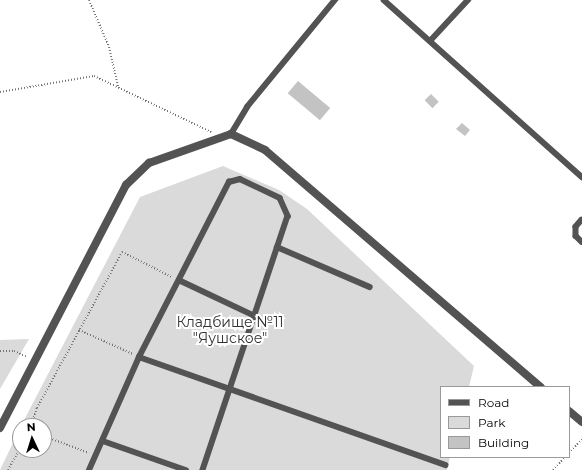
<!DOCTYPE html>
<html>
<head>
<meta charset="utf-8">
<style>
  body { margin:0 }
  #map { position:relative; width:582px; height:470px; overflow:hidden; background:#fff; font-family:Montserrat,sans-serif }
  div>[style] { position:absolute }
  .green>* { inset:0; background:#dadada }
  .building>* { inset:0; background:#c3c3c3; transform-origin:0 0 }
  .path>* { height:2px; margin-top:-1px; transform-origin:0; background:repeating-linear-gradient(90deg,#757575 0 1px,transparent 0 3px) }
  .lane>* { height:5.5px; margin:-2.75px; padding:0 2.75px; transform-origin:2.75px; border-radius:2.75px; background:#535353 }
  .street>* { height:8px; margin:-4px; padding:0 4px; transform-origin:4px; border-radius:4px; background:#535353 }
  span { translate:-50% -50%; white-space:nowrap; text-align:center; line-height:1.15; -webkit-text-stroke:4px #fff; paint-order:stroke }
  .park-label { font-size:14px; color:#313131 }
  .legend { position:absolute; left:440px; top:386px; width:130px; height:72px; box-sizing:border-box; background:#fff; border:1px solid #999; margin:0; padding:5px 7px; list-style:none; font-size:12px; color:#000 }
  .legend li { display:flex; align-items:center; gap:8px; height:20px }
  .legend b { width:20px; border:1px solid #999 }
  .north { position:absolute; left:12px; top:418px; width:40px; height:40px; box-sizing:border-box; background:#fff; border:1px solid #999; border-radius:50%; rotate:356deg; font-size:11px; font-weight:700; line-height:16px; text-align:center; color:#000 }
  .north::after { content:''; display:block; margin:auto; width:14px; height:18px; background:#000; clip-path:polygon(50% 0,100% 100%,50% 72%,0 100%) }
</style>
</head>
<body>
<div id="map">
  <div class="green">
    <div style="clip-path:polygon(223px 166px,279px 190px,307px 209px,474px 366px,469px 387px,441px 387px,441px 457px,450px 457px,447px 470px,0 470px,20px 428px,20px 450px,44px 450px,44px 426px,21px 426px,140px 197px)"></div>
    <div style="clip-path:polygon(29px 339px,0 389px,0 340px)"></div>
  </div>
  <div class="building">
    <div style="left:298px;top:81px;width:42px;height:16px;rotate:40deg"></div>
    <div style="left:431px;top:94px;width:11px;height:9px;rotate:45deg"></div>
    <div style="clip-path:polygon(462px 123px,470px 130px,465px 136px,456px 129px)"></div>
  </div>
  <div class="path">
    <div style="left:89px;top:0;width:51px;rotate:66.9deg"></div>
    <div style="left:109px;top:47px;width:40px;rotate:77deg"></div>
    <div style="left:0;top:92px;width:95px;rotate:-9.7deg"></div>
    <div style="left:94px;top:76px;width:130px;rotate:25.6deg"></div>
    <div style="left:79px;top:330px;width:59px;rotate:24deg"></div>
    <div style="left:0;top:351px;width:14px"></div>
    <div style="left:14px;top:351px;width:14px;rotate:25deg"></div>
    <div style="left:31px;top:426px;width:19px;rotate:-72deg"></div>
    <div style="left:37px;top:408px;width:178px;rotate:-61.4deg"></div>
    <div style="left:122px;top:252px;width:56px;rotate:26.6deg"></div>
    <div style="left:44px;top:436px;width:48px;rotate:20.7deg"></div>
    <div style="left:569px;top:453px;width:19px;rotate:-47deg"></div>
    <div style="left:8px;top:470px;width:25px;rotate:-61deg"></div>
    <div style="left:553px;top:470px;width:18px;rotate:-47deg"></div>
  </div>
  <div class="lane">
    <div style="left:384px;top:0;width:266px;rotate:41.8deg"></div>
    <div style="left:430px;top:41px;width:56px;rotate:-47.2deg"></div>
    <div style="left:231px;top:134px;width:31px;rotate:-59deg"></div>
    <div style="left:247px;top:107px;width:139px;rotate:-50.6deg"></div>
    <div style="left:582px;top:220px;width:9px;rotate:131deg"></div>
    <div style="left:576px;top:227px;width:9px;rotate:90deg"></div>
    <div style="left:576px;top:236px;width:8px;rotate:45deg"></div>
    <div style="left:277px;top:247px;width:101px;rotate:23.3deg"></div>
    <div style="left:181px;top:281px;width:80px;rotate:25.3deg"></div>
    <div style="left:139px;top:357px;width:325px;rotate:19.4deg"></div>
    <div style="left:103px;top:441px;width:88px;rotate:19.3deg"></div>
    <div style="left:89px;top:470px;width:124px;rotate:-66.1deg"></div>
    <div style="left:139px;top:357px;width:197px;rotate:-62.8deg"></div>
    <div style="left:229px;top:182px;width:11px;rotate:-15deg"></div>
    <div style="left:240px;top:179px;width:44px;rotate:25.4deg"></div>
    <div style="left:280px;top:198px;width:20px;rotate:66deg"></div>
    <div style="left:288px;top:216px;width:268px;rotate:108.5deg"></div>
  </div>
  <div class="street">
    <div style="left:569px;top:411px;width:17px;rotate:40deg"></div>
    <div style="left:0;top:428px;width:274px;rotate:-62.6deg"></div>
    <div style="left:126px;top:185px;width:32px;rotate:-44deg"></div>
    <div style="left:149px;top:163px;width:87px;rotate:-19.5deg"></div>
    <div style="left:231px;top:134px;width:38px;rotate:25deg"></div>
    <div style="left:265px;top:150px;width:364px;rotate:40.7deg"></div>
  </div>
  <div class="park-label">
    <span style="left:230px;top:330px">Кладбище №11<br>"Яушское"</span>
  </div>
  <ul class="legend">
  <li><b style="height:5px;background:#535353"></b>Road</li>
  <li><b style="height:11px;background:#dadada"></b>Park</li>
  <li><b style="height:11px;background:#c3c3c3"></b>Building</li>
  </ul>
  <div class="north">N</div>
</div>
</body>
</html>
